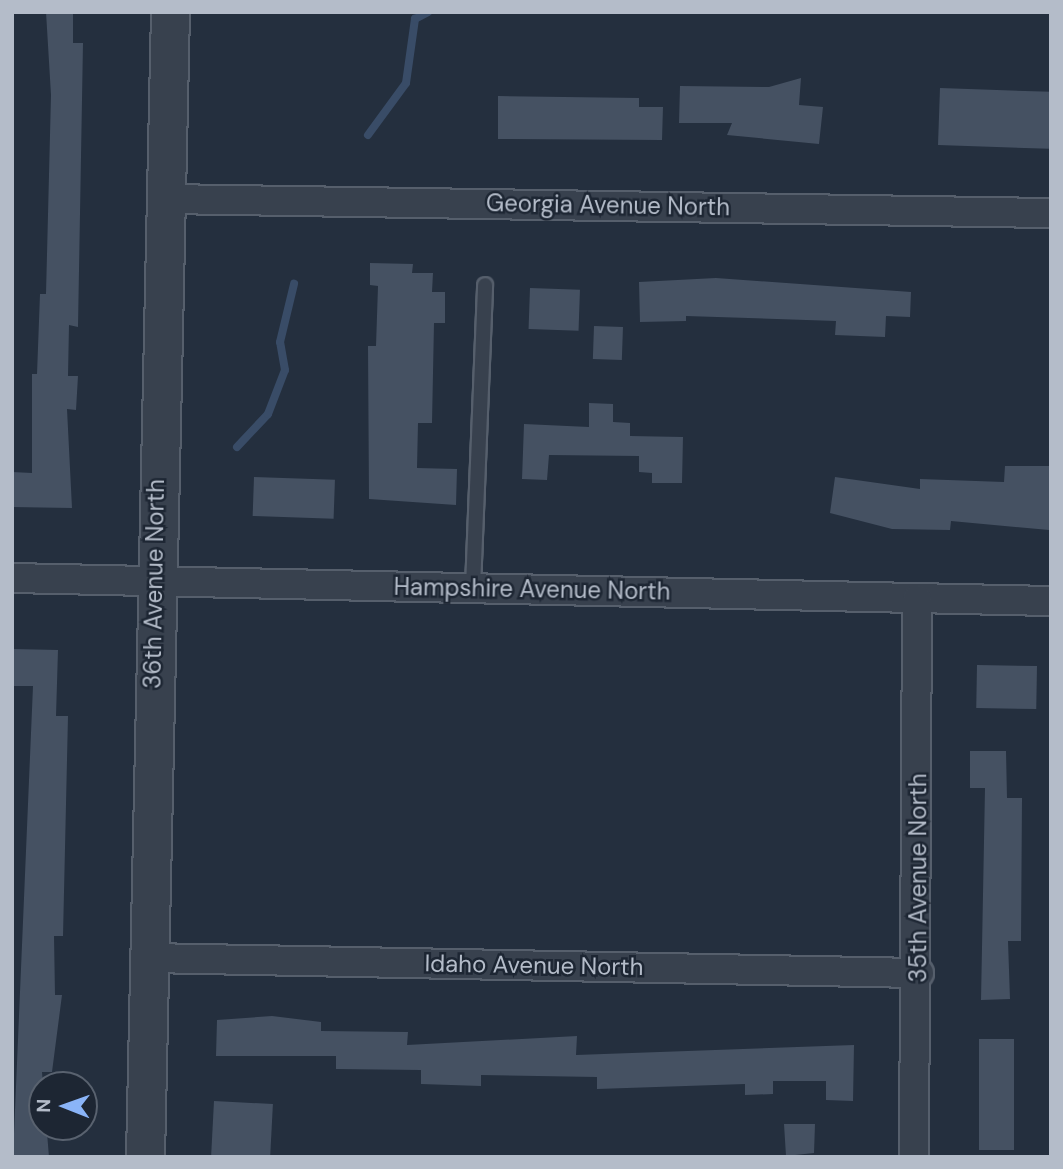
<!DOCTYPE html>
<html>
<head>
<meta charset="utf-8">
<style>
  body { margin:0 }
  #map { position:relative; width:1063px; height:1169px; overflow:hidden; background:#242f3e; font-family:"DM Sans",sans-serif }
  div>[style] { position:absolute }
  .stream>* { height:8px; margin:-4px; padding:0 4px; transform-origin:4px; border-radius:4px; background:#394c67 }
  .building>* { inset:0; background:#455162; transform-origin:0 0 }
  .roads { filter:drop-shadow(2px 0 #565f6c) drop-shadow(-2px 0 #565f6c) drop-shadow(0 2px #565f6c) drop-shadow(0 -2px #565f6c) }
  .service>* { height:14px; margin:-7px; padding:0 7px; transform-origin:7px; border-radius:7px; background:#38414e }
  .minor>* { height:28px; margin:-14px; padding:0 14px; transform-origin:14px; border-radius:14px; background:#38414e }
  .tertiary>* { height:37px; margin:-18.5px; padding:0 18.5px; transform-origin:18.5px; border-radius:18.5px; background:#38414e }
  span { translate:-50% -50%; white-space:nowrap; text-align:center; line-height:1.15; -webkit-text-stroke:5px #1d2633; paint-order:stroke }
  .street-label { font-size:24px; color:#b4bcc9 }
  .frame { position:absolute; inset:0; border:14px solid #b4bcc9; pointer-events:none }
  .north { position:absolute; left:28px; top:1071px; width:70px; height:70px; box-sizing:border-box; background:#1d2633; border:2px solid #59626f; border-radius:50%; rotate:271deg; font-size:19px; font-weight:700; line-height:28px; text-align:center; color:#b4bcc9 }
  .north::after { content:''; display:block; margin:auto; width:24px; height:32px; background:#8ab4f8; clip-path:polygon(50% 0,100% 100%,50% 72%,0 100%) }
</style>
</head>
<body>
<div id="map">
  <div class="stream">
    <div style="left:368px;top:135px;width:64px;rotate:-53.8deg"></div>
    <div style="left:406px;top:83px;width:65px;rotate:-82deg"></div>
    <div style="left:415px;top:19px;width:15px;rotate:-28deg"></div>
    <div style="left:237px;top:447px;width:45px;rotate:-46.8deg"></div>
    <div style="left:268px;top:414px;width:47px;rotate:-68.9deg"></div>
    <div style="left:285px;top:370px;width:28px;rotate:-100deg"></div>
    <div style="left:280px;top:342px;width:60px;rotate:-76.4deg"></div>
  </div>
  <div class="building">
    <div style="clip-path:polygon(46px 12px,73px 12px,73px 43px,83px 43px,78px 327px,69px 325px,68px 376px,78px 376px,76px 410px,67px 409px,72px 508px,12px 507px,12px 472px,32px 473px,32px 374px,37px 374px,40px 294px,46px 294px,51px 95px)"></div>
    <div style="clip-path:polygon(801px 78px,799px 105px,823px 107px,819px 144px,727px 135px,732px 123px,679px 123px,680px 86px,769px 87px)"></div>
    <div style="left:940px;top:88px;width:111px;height:57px;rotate:2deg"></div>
    <div style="clip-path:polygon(498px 96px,639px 98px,639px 107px,663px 107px,662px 140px,498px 139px)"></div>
    <div style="clip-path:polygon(370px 263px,413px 264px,412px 273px,433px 273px,432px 292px,445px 292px,445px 323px,434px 323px,432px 423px,418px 423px,417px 468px,457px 469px,456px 505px,369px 499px,368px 346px,376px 346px,378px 286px,370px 285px)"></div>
    <div style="clip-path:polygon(716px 278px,911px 292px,910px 317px,886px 316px,885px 337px,835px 335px,836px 321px,686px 316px,686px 321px,640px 322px,639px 282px)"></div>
    <div style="left:530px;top:288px;width:50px;height:41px;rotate:2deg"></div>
    <div style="left:594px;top:326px;width:29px;height:33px;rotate:2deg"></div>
    <div style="clip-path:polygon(589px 403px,613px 404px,613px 422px,630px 423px,630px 436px,683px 437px,682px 483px,652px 483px,652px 473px,639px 472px,639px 456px,549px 455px,547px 480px,522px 479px,524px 424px,589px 427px)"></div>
    <div style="clip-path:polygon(1005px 466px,1051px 466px,1049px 530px,951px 521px,950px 530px,892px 529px,830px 513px,835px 477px,920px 489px,920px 479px,1004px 482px)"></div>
    <div style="left:254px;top:477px;width:81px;height:39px;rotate:2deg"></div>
    <div style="clip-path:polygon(12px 649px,58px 650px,56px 716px,68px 716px,63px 936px,54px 936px,55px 995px,62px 995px,52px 1072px,42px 1072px,49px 1157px,13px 1157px,33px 686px,12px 686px)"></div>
    <div style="left:977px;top:665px;width:60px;height:43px;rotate:1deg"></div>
    <div style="clip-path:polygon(970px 751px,1006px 751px,1007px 798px,1022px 798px,1021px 941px,1008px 941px,1010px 999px,981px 1000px,985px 788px,970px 788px)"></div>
    <div style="clip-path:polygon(272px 1016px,321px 1022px,321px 1031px,408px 1032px,407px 1045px,577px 1036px,576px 1055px,854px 1045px,853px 1101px,826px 1100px,826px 1081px,773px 1081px,773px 1094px,745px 1095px,745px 1084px,597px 1089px,597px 1077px,481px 1075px,481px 1086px,421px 1084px,421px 1070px,336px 1069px,336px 1056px,216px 1056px,217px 1020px)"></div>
    <div style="left:979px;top:1039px;width:35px;height:111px"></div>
    <div style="left:214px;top:1101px;width:59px;height:56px;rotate:3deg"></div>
    <div style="clip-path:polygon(784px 1124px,815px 1124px,814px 1153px,786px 1156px)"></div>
  </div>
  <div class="roads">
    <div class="service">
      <div style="left:473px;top:587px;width:302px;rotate:-87.7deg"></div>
    </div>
    <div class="minor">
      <div style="left:166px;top:199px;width:885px;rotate:0.91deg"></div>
      <div style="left:12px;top:578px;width:1039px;rotate:1.27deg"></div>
      <div style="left:149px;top:958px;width:770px;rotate:1.12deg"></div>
      <div style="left:914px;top:1157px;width:558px;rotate:-89.69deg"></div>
    </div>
    <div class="tertiary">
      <div style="left:145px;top:1157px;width:1145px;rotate:-88.75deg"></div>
    </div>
  </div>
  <div class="street-label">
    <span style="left:608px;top:205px;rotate:1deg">Georgia Avenue North</span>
    <span style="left:154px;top:584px;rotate:-89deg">36th Avenue North</span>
    <span style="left:532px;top:589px;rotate:1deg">Hampshire Avenue North</span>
    <span style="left:918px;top:878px;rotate:-90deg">35th Avenue North</span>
    <span style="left:534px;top:965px;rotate:1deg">Idaho Avenue North</span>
  </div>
  <div class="frame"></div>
  <div class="north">N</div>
</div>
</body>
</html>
